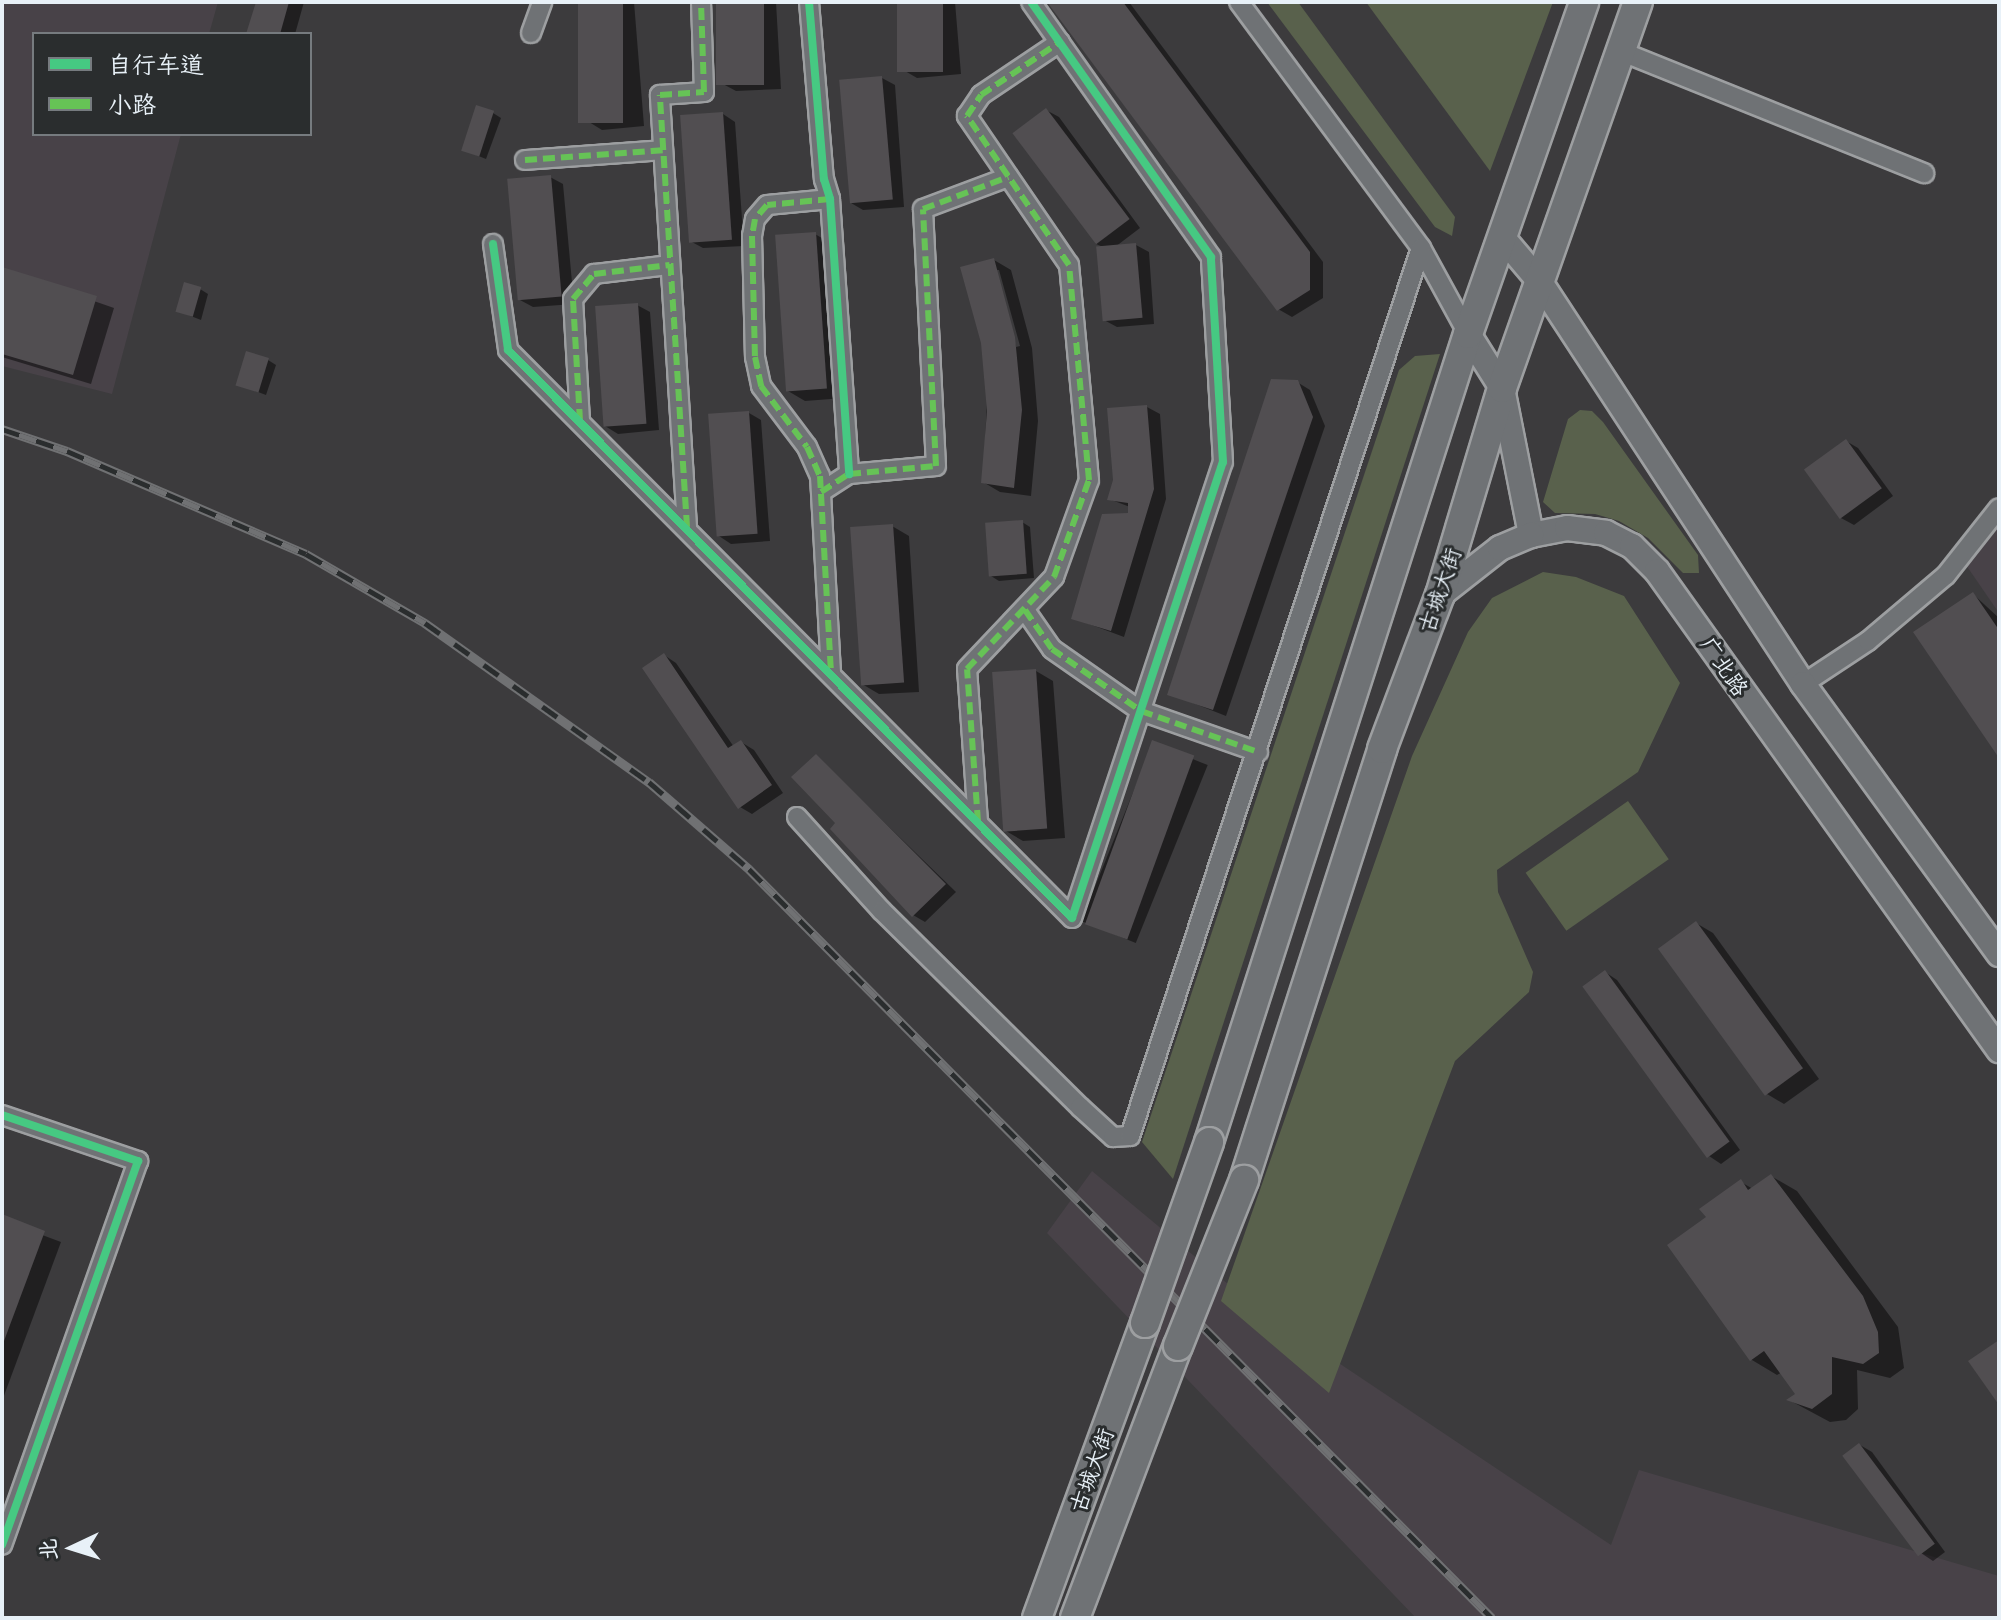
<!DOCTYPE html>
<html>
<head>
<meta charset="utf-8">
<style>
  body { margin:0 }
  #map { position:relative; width:2001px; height:1620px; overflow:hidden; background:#3c3b3d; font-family:Mali,"LXGW WenKai TC",sans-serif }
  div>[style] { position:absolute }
  .built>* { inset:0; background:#484248 }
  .green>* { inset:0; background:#59614c; transform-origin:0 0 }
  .shadow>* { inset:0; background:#0007; transform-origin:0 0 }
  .building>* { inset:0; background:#514e51; transform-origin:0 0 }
  .roads { filter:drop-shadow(2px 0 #9d9fa1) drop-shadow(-2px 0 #9d9fa1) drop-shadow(0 2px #9d9fa1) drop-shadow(0 -2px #9d9fa1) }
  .minor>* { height:18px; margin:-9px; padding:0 9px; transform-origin:9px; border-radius:9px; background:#6f7275 }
  .secondary>* { height:24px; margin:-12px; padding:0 12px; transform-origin:12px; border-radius:12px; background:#6f7275 }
  .primary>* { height:28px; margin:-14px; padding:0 14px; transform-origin:14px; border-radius:14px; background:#6f7275 }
  .rail>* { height:9px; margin-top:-4.5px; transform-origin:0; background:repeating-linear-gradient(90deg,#2a2d2e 0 18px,#707173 0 36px); box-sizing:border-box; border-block:2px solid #707173 }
  .bridges { filter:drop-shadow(2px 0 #9d9fa1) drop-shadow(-2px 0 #9d9fa1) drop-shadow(0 2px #9d9fa1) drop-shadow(0 -2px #9d9fa1) }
  .primary-bridge>* { height:28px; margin:-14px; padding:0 14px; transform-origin:14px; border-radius:14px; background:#6f7275 }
  .quiet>* { height:6px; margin-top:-3px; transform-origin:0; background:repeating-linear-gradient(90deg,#66c356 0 12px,transparent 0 18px) }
  .cycleway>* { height:8px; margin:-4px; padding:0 4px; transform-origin:4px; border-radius:4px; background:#46c982 }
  span { translate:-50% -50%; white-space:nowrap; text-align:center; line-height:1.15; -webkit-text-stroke:6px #2a2d2e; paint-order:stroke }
  .street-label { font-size:22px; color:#e8f1f8 }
  .frame { position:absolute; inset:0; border:4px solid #e8f1f8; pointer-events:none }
  .legend { position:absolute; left:32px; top:32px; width:280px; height:104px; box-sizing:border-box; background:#2a2d2e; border:2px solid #767b7f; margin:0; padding:10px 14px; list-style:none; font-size:24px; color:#e8f1f8 }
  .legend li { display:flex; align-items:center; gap:16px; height:40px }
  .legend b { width:40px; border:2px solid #767b7f }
  .north { position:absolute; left:32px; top:1508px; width:80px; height:80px; -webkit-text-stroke:6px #2a2d2e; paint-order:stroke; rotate:266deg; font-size:22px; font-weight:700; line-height:32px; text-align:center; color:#e8f1f8 }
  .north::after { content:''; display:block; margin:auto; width:28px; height:36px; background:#e8f1f8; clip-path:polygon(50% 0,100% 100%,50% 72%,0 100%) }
</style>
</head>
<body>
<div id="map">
  <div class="built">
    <div style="clip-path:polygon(2px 2px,218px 2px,209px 34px,34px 34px,34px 134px,181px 134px,112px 394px,2px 366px)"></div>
    <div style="clip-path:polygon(1999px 527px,1999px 613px,1966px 565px)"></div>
    <div style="clip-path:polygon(1092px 1171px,1258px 1309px,1611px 1545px,1639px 1470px,1999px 1576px,1999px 1618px,1416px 1618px,1047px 1233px)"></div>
  </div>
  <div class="green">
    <div style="clip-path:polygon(1267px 2px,1298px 2px,1455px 217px,1452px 236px,1435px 227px)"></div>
    <div style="clip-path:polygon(1366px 2px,1553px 2px,1490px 171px,1374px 13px)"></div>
    <div style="clip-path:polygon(1440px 354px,1173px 1179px,1142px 1142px,1399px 370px,1415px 356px)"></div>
    <div style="clip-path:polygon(1580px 410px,1592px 411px,1603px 422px,1698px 555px,1699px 573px,1683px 573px,1648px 538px,1619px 521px,1595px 514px,1555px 513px,1543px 502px,1568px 419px)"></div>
    <div style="clip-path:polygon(1543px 572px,1576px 577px,1624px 596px,1680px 683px,1638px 772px,1497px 870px,1498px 892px,1533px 972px,1529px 992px,1455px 1061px,1329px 1393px,1221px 1301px,1412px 756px,1468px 632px,1492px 598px)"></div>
    <div style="left:1628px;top:801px;width:71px;height:125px;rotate:55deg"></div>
  </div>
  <div class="shadow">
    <div style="clip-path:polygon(258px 2px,304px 2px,295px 34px,248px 34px)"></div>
    <div style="clip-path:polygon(580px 2px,634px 2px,644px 126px,602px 130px,589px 122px)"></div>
    <div style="clip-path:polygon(718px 2px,776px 2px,781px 89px,736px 91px,723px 84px)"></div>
    <div style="clip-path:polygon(899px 2px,955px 2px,961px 74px,917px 78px,905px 71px)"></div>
    <div style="clip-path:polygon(1050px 2px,1129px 2px,1323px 262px,1323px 298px,1292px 317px,1278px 309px)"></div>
    <div style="clip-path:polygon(882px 78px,895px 85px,904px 207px,863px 210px,851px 203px)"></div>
    <div style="clip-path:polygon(1046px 110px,1059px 117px,1140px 228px,1115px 247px,1136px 245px,1149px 252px,1154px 324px,1117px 327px,1104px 320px,1103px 247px,1096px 244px)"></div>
    <div style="clip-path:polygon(493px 113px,501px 118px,486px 159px,471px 153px)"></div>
    <div style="clip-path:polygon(723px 114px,735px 122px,744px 246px,703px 248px,690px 241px)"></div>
    <div style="clip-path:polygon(550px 177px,563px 184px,574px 304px,533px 307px,520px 300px)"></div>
    <div style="clip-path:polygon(815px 234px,832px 244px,844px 398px,805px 401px,788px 391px)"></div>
    <div style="clip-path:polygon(evenodd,994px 260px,1011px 270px,1032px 348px,1038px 421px,1031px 496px,1000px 492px,983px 482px,994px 260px,995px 270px,999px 270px,1020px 346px,1016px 347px,995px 270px)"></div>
    <div style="clip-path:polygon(2px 269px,114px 308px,91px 384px,2px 357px)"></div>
    <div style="clip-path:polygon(200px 289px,208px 294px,201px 320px,178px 311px)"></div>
    <div style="clip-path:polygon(637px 305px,650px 312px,659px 430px,618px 434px,605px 426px)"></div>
    <div style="clip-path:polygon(268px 360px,276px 365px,266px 395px,237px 384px)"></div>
    <div style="clip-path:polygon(1297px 382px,1310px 390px,1325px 426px,1226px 716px,1170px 694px)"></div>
    <div style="clip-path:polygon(1147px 407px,1160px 414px,1166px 499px,1124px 637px,1073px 618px,1130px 514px,1130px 507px,1109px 499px)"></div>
    <div style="clip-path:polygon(749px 413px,761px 420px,770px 541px,731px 544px,719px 536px)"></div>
    <div style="clip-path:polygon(1846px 441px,1858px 448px,1893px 496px,1854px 525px,1841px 518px)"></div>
    <div style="clip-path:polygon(1022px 522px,1030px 527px,1034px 578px,999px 581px,991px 576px)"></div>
    <div style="clip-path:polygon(892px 526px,909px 536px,919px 692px,879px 694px,862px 684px)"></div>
    <div style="clip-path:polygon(1973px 594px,1999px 618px,1999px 754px)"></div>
    <div style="clip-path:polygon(664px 655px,676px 663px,734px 747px,741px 742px,754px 750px,783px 793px,752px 814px,740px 807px)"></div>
    <div style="clip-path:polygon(1036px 671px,1053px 681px,1065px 838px,1023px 841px,1006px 831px)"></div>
    <div style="left:1153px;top:743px;width:59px;height:192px;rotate:22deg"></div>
    <div style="clip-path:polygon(816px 756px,956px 892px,925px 922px,913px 915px,838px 823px)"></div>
    <div style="clip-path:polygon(1696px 923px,1713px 933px,1819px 1079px,1784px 1104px,1767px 1094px)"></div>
    <div style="clip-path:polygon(1605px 972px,1617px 980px,1740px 1150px,1721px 1164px,1709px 1156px)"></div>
    <div style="clip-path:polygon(1771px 1176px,1797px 1191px,1898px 1327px,1904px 1368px,1890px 1378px,1857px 1370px,1858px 1409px,1846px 1420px,1830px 1422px,1789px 1400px,1798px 1394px,1782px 1372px,1777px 1375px,1752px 1360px,1708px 1218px,1741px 1182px,1753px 1189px)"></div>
    <div style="clip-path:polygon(2px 1220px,61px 1242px,2px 1401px)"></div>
    <div style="clip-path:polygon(1860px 1445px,1872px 1452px,1945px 1552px,1933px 1561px,1921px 1553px)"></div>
  </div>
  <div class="building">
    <div style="clip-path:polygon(256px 2px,289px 2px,280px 34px,246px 34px)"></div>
    <div style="left:578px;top:2px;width:45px;height:121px"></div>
    <div style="left:716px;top:2px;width:48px;height:83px"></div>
    <div style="left:897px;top:2px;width:46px;height:70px"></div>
    <div style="clip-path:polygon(1047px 2px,1123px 2px,1310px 252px,1310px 290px,1277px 311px)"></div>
    <div style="left:882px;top:76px;width:124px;height:43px;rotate:85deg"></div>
    <div style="left:476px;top:105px;width:19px;height:48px;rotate:18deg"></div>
    <div style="left:1046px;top:108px;width:139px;height:42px;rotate:53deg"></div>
    <div style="left:723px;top:112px;width:128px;height:43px;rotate:86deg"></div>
    <div style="left:551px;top:175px;width:122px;height:44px;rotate:85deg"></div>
    <div style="left:816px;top:232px;width:157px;height:41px;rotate:86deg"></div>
    <div style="left:1136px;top:243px;width:75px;height:40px;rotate:85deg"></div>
    <div style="clip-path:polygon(994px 258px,1015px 337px,1022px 410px,1014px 488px,981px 483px,987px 411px,981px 343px,960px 267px)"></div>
    <div style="clip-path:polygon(2px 267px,97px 296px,73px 375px,2px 354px)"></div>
    <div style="left:184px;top:282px;width:18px;height:31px;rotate:16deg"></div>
    <div style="left:638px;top:303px;width:121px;height:43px;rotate:86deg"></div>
    <div style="left:246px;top:351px;width:24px;height:36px;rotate:17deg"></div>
    <div style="clip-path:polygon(1271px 379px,1298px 380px,1313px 417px,1213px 710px,1167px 695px)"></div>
    <div style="clip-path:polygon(1147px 405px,1154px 489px,1111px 631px,1071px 619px,1102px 514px,1128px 513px,1128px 503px,1107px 500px,1113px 480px,1107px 408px)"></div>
    <div style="left:749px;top:411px;width:123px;height:41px;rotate:86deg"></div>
    <div style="left:1846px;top:439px;width:61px;height:52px;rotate:54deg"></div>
    <div style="left:1023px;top:520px;width:54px;height:38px;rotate:86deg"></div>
    <div style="left:893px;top:524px;width:159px;height:43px;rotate:86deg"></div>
    <div style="clip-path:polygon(1973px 592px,1999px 630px,1999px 758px,1913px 632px)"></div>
    <div style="clip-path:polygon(664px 653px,728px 748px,741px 740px,772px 785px,738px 809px,642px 668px)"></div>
    <div style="left:1036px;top:669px;width:160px;height:44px;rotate:86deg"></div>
    <div style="left:1152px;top:740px;width:45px;height:196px;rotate:20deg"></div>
    <div style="clip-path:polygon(816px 754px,946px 884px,912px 917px,830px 829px,835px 823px,791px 777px)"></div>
    <div style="left:1696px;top:921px;width:182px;height:47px;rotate:54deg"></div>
    <div style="left:1605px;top:970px;width:212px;height:28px;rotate:54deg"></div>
    <div style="clip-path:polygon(1771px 1174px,1863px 1296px,1878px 1332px,1879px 1353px,1863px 1364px,1832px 1357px,1832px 1394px,1812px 1409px,1786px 1400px,1795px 1394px,1764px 1351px,1750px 1361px,1667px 1245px,1706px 1217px,1699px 1209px,1741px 1179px,1748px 1190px)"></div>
    <div style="clip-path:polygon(2px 1214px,45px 1231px,4px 1341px,2px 1341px)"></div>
    <div style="clip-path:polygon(1999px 1340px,1999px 1405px,1968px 1361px)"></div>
    <div style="left:1859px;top:1443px;width:126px;height:21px;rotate:53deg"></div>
  </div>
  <div class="roads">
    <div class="minor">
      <div style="left:809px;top:2px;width:178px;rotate:85.2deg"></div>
      <div style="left:824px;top:179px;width:21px;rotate:73deg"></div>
      <div style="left:830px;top:199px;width:276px;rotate:86deg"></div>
      <div style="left:1239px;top:2px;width:306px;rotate:53.5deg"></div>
      <div style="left:1421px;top:248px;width:98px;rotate:61.3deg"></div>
      <div style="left:531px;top:33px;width:33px;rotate:-70deg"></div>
      <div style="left:1620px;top:51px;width:328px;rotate:21.9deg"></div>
      <div style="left:525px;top:160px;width:138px;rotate:-4.1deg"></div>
      <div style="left:830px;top:199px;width:63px;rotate:174.6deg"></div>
      <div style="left:767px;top:205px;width:18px;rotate:131deg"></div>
      <div style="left:755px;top:219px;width:17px;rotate:100deg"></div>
      <div style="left:752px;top:236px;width:121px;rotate:88.6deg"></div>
      <div style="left:755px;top:357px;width:30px;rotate:78deg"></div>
      <div style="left:761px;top:386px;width:76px;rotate:53deg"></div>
      <div style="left:807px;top:447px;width:32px;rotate:66deg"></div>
      <div style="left:820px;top:476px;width:197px;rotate:86.8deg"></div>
      <div style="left:493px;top:244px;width:107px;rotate:81.9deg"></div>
      <div style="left:508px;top:350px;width:800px;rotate:45.2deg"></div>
      <div style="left:1072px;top:918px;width:480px;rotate:-71.7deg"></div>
      <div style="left:1223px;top:462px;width:205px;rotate:-93.4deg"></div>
      <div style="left:1211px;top:257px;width:312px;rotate:-125.2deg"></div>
      <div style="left:580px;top:421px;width:122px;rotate:-93.3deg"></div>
      <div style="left:573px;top:299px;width:33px;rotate:-50deg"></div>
      <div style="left:594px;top:274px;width:76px;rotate:-6.8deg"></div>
      <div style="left:821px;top:492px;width:33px;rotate:-33deg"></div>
      <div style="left:849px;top:474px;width:87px;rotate:-5.3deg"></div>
      <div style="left:936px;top:466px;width:257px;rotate:-92.9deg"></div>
      <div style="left:923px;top:209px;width:91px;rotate:-20.6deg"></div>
      <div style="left:687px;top:527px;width:433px;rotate:-93.6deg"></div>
      <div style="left:660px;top:95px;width:44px;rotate:-3.9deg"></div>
      <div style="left:704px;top:92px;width:90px;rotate:-91.9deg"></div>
      <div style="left:1025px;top:610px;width:47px;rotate:55.3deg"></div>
      <div style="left:1052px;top:649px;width:108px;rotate:34.9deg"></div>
      <div style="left:1141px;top:711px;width:124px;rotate:19.3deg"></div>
      <div style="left:1803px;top:684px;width:78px;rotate:-33.5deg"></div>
      <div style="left:1868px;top:641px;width:102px;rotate:-40.2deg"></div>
      <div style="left:1946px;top:575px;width:85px;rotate:-51.7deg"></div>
      <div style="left:797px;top:817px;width:127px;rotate:47.9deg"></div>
      <div style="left:882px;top:911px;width:279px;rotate:44.7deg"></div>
      <div style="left:1080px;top:1107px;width:45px;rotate:42.3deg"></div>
      <div style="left:1113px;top:1137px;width:17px;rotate:-3deg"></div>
      <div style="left:1130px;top:1136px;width:934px;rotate:-71.86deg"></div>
      <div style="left:978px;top:822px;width:153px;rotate:-94.1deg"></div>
      <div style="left:967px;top:669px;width:127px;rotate:-46.6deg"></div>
      <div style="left:1054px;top:577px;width:103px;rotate:-70.2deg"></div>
      <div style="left:1089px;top:480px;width:216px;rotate:-95.3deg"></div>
      <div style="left:1069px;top:265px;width:181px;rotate:-124.4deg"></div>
      <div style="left:967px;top:116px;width:25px;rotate:-56deg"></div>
      <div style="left:981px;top:95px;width:95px;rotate:-33.9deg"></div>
      <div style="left:2px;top:1115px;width:144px;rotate:18.7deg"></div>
      <div style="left:138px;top:1161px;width:407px;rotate:109.5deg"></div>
    </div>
    <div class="secondary">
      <div style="left:1502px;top:237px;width:59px;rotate:49.8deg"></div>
      <div style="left:1540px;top:282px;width:480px;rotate:56.8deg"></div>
      <div style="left:1803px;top:684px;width:334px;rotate:54deg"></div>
      <div style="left:1468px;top:334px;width:64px;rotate:57.8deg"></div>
      <div style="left:1502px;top:388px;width:150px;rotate:78.8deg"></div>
      <div style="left:1531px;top:535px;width:37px;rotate:-11deg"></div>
      <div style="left:1567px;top:528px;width:39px;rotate:7deg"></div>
      <div style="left:1606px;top:533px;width:29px;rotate:27deg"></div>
      <div style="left:1632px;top:546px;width:35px;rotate:45deg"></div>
      <div style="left:1657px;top:571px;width:589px;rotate:54.47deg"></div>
      <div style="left:1440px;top:595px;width:76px;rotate:-38.1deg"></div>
      <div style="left:1500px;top:548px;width:34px;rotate:-23deg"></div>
    </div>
    <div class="primary">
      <div style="left:1209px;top:1142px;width:848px;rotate:-72.23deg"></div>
      <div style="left:1468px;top:334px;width:352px;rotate:-70.7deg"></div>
      <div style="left:1244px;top:1180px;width:453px;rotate:-72.2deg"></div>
      <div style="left:1382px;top:749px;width:165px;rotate:-69.4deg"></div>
      <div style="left:1440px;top:595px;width:216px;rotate:-73.3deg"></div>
      <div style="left:1502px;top:388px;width:409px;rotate:-70.6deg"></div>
      <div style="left:1037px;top:1618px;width:314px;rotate:-69.9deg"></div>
      <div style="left:1075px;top:1618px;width:291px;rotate:-69.3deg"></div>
    </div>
  </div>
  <div class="rail">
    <div style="left:2px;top:429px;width:69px;rotate:18.7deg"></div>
    <div style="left:67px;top:451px;width:260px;rotate:23.3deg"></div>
    <div style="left:306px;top:554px;width:138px;rotate:30.1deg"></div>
    <div style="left:425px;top:623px;width:275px;rotate:35.4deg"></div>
    <div style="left:649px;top:782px;width:133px;rotate:41deg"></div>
    <div style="left:749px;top:869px;width:1055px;rotate:45.23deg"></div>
  </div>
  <div class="bridges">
    <div class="primary-bridge">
      <div style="left:1145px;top:1323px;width:192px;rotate:-70.5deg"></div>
      <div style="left:1178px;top:1346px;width:179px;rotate:-68.3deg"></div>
    </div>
  </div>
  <div class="quiet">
    <div style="left:525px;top:160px;width:138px;rotate:-4.1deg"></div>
    <div style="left:830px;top:199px;width:63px;rotate:174.6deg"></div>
    <div style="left:767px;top:205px;width:18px;rotate:131deg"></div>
    <div style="left:755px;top:219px;width:17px;rotate:100deg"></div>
    <div style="left:752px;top:236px;width:121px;rotate:88.6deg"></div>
    <div style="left:755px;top:357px;width:30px;rotate:78deg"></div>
    <div style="left:761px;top:386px;width:76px;rotate:53deg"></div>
    <div style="left:807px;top:447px;width:32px;rotate:66deg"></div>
    <div style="left:820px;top:476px;width:197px;rotate:86.8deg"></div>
    <div style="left:580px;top:421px;width:122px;rotate:-93.3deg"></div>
    <div style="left:573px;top:299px;width:33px;rotate:-50deg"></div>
    <div style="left:594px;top:274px;width:76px;rotate:-6.8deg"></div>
    <div style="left:821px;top:492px;width:33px;rotate:-33deg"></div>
    <div style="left:849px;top:474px;width:87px;rotate:-5.3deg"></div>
    <div style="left:936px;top:466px;width:257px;rotate:-92.9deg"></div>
    <div style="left:923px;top:209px;width:91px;rotate:-20.6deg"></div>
    <div style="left:687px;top:527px;width:433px;rotate:-93.6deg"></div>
    <div style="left:660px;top:95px;width:44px;rotate:-3.9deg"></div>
    <div style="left:704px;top:92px;width:90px;rotate:-91.9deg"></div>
    <div style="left:1025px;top:610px;width:47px;rotate:55.3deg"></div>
    <div style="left:1052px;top:649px;width:108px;rotate:34.9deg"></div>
    <div style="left:1141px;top:711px;width:124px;rotate:19.3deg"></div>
    <div style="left:978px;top:822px;width:153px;rotate:-94.1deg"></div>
    <div style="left:967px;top:669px;width:127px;rotate:-46.6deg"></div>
    <div style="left:1054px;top:577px;width:103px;rotate:-70.2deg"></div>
    <div style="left:1089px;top:480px;width:216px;rotate:-95.3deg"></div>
    <div style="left:1069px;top:265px;width:181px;rotate:-124.4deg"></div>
    <div style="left:967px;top:116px;width:25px;rotate:-56deg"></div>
    <div style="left:981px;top:95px;width:95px;rotate:-33.9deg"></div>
  </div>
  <div class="cycleway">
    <div style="left:809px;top:2px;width:178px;rotate:85.2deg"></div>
    <div style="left:824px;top:179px;width:21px;rotate:73deg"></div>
    <div style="left:830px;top:199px;width:276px;rotate:86deg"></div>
    <div style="left:493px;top:244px;width:107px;rotate:81.9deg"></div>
    <div style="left:508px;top:350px;width:800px;rotate:45.2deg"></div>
    <div style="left:1072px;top:918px;width:480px;rotate:-71.7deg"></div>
    <div style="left:1223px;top:462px;width:205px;rotate:-93.4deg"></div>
    <div style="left:1211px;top:257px;width:312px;rotate:-125.2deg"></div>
    <div style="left:2px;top:1115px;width:144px;rotate:18.7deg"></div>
    <div style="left:138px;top:1161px;width:407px;rotate:109.5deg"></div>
  </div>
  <div class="street-label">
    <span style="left:1439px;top:590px;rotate:-71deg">古城大街</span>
    <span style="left:1725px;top:666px;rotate:56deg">广北路</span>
    <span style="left:1091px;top:1470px;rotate:-70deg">古城大街</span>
  </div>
  <div class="frame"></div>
  <ul class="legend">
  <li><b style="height:10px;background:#46c982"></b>自行车道</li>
  <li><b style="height:10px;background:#66c356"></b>小路</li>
  </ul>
  <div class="north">北</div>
</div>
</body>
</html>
